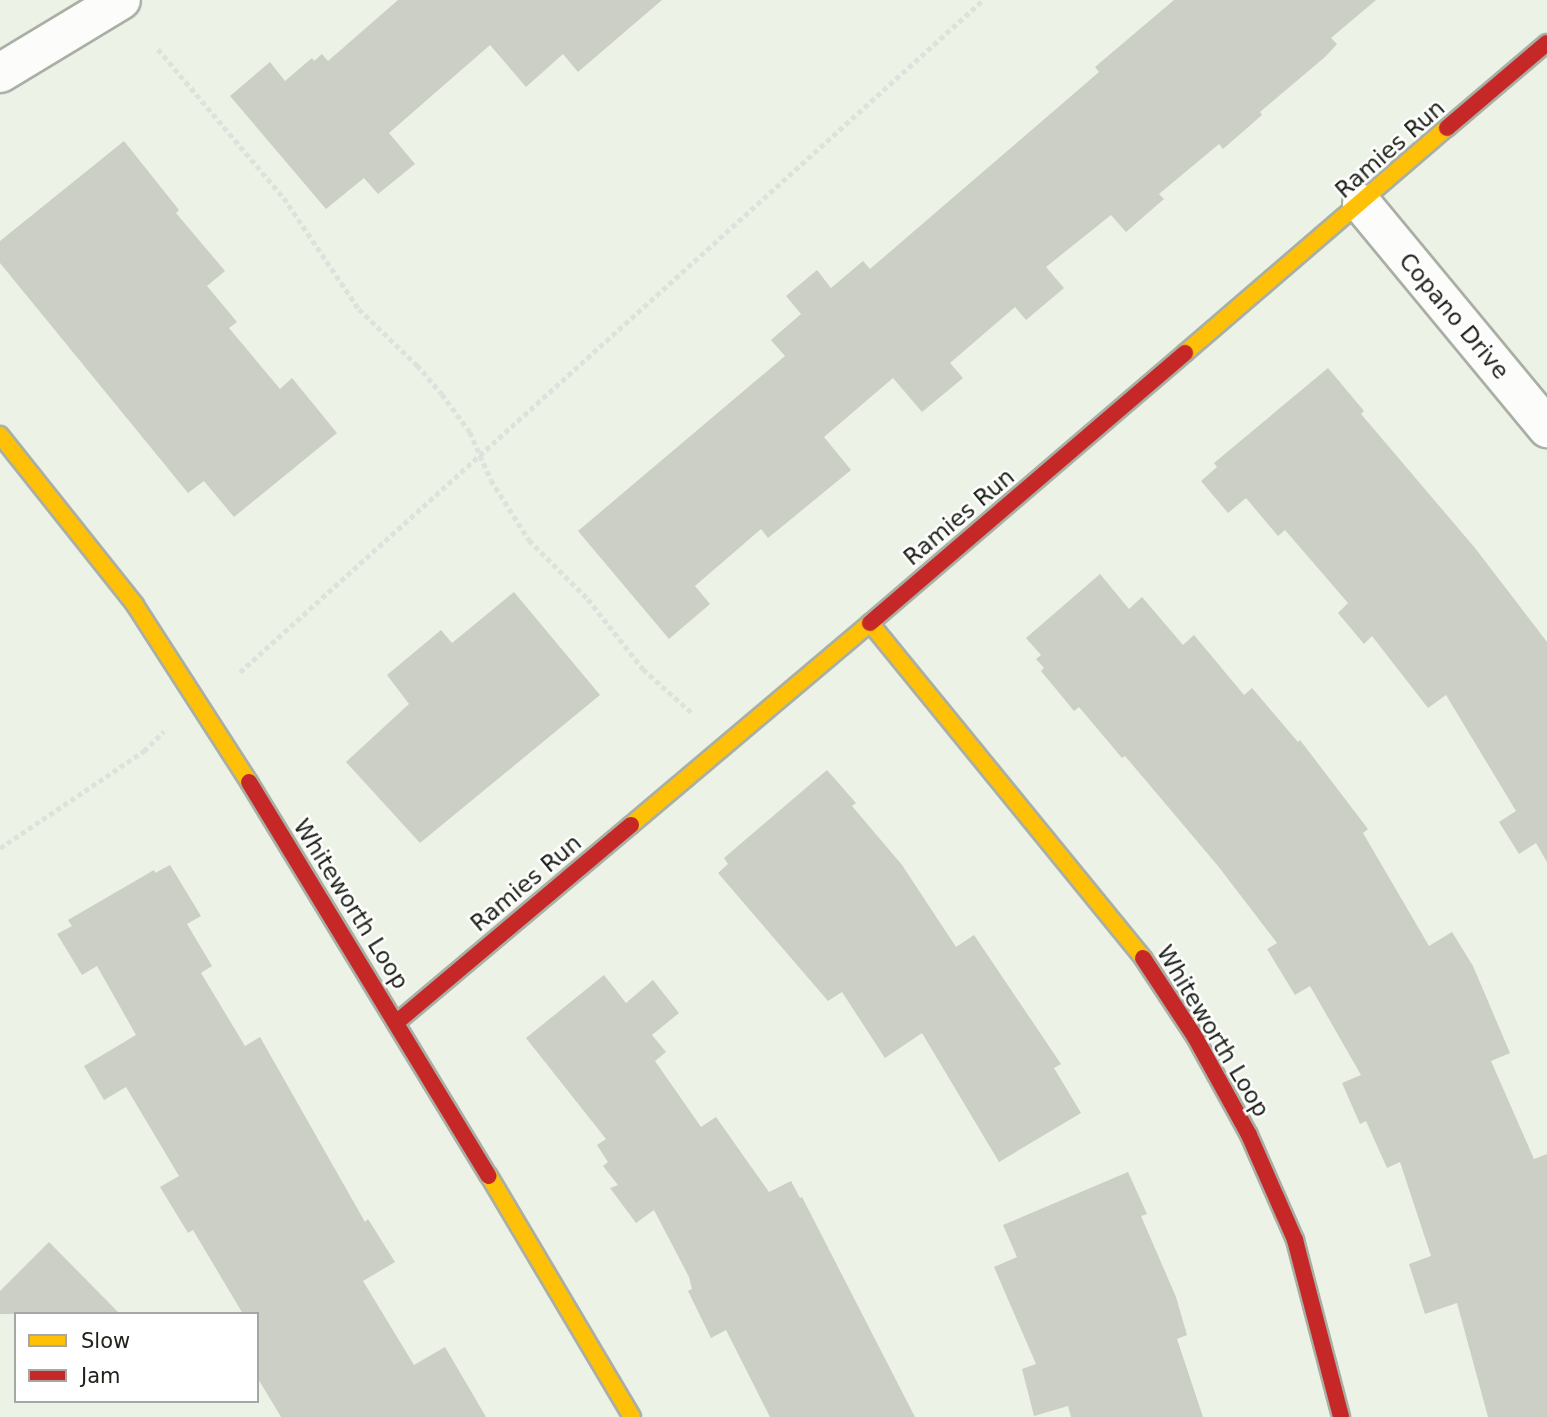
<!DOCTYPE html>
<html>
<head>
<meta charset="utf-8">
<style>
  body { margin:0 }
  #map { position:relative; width:1547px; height:1417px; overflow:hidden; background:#ecf2e5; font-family:"DejaVu Sans",sans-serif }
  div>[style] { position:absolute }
  .building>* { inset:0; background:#cbcfc5 }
  .path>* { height:4.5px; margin-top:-2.25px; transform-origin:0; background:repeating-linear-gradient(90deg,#dfe1dd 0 5px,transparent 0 8.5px) }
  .roads { filter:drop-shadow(2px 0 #aaafa5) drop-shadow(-2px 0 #aaafa5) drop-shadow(0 2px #aaafa5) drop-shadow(0 -2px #aaafa5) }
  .street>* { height:38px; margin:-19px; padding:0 19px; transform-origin:19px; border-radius:19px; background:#fcfdfb }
  .slow>* { height:16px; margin:-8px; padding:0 8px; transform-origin:8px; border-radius:8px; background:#ffc107 }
  .jam>* { height:16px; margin:-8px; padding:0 8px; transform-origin:8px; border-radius:8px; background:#c62828 }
  span { translate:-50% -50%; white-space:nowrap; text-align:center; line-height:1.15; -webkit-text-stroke:5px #fff; paint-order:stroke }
  .street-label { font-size:23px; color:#20231b }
  .legend { position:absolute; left:14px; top:1312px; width:245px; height:91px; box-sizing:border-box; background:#fff; border:2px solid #a6a7a4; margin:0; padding:9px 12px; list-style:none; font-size:21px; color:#20231b }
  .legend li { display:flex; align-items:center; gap:14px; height:35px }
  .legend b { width:35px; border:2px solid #a6a7a4 }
</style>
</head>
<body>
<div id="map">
  <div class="building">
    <div style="clip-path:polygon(398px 0,662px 0,578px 72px,563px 54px,526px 87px,490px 45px,389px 133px,415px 164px,378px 194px,364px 178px,326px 209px,230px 96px,270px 62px,285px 81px,312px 58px,314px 61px,322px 54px,328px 61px)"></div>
    <div style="clip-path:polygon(1174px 0,1376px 0,1331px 38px,1337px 44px,1325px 57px,1260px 112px,1262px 115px,1223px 149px,1219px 144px,1159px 194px,1164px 199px,1126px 232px,1111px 215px,1046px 267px,1064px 288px,1026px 320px,1015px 307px,950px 363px,963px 378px,922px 412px,893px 378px,824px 437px,851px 470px,768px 538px,761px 529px,695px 586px,710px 604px,669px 639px,578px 531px,785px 356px,771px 340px,801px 314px,786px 296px,817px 270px,831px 288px,863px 261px,870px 269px,1099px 72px,1095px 67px)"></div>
    <div style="clip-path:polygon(124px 141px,179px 210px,176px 213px,225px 271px,207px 286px,237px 322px,229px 328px,280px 389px,292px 378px,337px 433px,234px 517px,204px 481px,188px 493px,0 263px,0 241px)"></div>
    <div style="clip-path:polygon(1328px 368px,1364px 411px,1361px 414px,1475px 548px,1547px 642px,1547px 862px,1536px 843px,1519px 854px,1499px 822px,1516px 811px,1446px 695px,1428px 708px,1372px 636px,1364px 644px,1338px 613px,1348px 603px,1285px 530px,1278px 536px,1246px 498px,1228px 513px,1201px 481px,1217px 467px,1214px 463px)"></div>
    <div style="clip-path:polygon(1100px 574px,1129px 609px,1142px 597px,1183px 645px,1194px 635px,1244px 695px,1252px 688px,1298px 742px,1300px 740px,1368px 829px,1363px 833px,1429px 946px,1452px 932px,1473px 966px,1510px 1053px,1491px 1061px,1534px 1159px,1547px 1154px,1547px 1417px,1488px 1417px,1457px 1303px,1425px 1314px,1409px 1264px,1431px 1256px,1400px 1162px,1387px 1168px,1366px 1121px,1360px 1124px,1342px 1083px,1361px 1075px,1310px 986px,1295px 995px,1267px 949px,1277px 943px,1218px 866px,1125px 756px,1122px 758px,1079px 707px,1074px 711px,1041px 671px,1044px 668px,1036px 659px,1041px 655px,1026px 638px)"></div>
    <div style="clip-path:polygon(514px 592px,600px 695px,420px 843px,346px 762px,409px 704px,387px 675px,441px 630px,452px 643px)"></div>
    <div style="clip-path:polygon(827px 770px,856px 803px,852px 806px,902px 865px,956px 947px,974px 935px,1061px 1064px,1054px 1068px,1081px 1113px,999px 1162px,922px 1033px,885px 1058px,842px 992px,828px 1001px,718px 873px,728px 864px,724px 858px)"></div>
    <div style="clip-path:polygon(170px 865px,201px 916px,187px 924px,212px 966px,201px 973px,245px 1046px,260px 1037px,365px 1222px,368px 1219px,395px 1262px,363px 1281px,414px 1365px,445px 1347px,486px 1417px,281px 1417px,257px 1377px,257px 1314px,243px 1314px,193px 1230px,188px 1233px,160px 1187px,179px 1176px,126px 1087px,104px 1100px,84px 1066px,136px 1035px,97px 966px,82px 975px,57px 934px,72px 926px,68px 920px,154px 870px,155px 873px)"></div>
    <div style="clip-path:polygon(604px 975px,626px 1003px,653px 980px,679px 1013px,652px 1035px,666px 1052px,655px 1061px,701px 1127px,716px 1117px,769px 1192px,791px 1181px,800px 1198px,802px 1197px,915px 1417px,770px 1417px,726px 1330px,711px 1338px,688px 1291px,692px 1289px,689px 1277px,654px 1210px,636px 1223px,610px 1188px,618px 1185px,603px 1166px,608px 1162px,597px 1145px,606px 1139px,526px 1038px)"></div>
    <div style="clip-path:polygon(1128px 1172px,1147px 1214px,1141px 1216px,1176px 1297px,1187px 1335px,1177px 1339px,1203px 1417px,1071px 1417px,1068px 1406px,1034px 1416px,1022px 1369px,1036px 1364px,994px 1267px,1017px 1257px,1003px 1225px)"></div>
    <div style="clip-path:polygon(49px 1242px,120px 1314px,0 1314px,0 1291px)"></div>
  </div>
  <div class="path">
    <div style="left:158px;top:49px;width:195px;rotate:49.8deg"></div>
    <div style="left:284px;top:198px;width:134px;rotate:56deg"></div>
    <div style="left:359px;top:309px;width:81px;rotate:44deg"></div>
    <div style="left:417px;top:365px;width:38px;rotate:49deg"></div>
    <div style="left:442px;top:394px;width:47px;rotate:53.6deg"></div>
    <div style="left:470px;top:432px;width:52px;rotate:66.4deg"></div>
    <div style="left:491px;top:480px;width:71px;rotate:57.7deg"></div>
    <div style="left:529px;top:540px;width:83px;rotate:45deg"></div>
    <div style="left:588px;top:599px;width:89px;rotate:51.8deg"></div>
    <div style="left:643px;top:669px;width:66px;rotate:41.9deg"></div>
    <div style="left:240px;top:672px;width:1002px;rotate:-42.13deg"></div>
    <div style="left:0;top:848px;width:174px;rotate:-34deg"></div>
    <div style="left:144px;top:751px;width:28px;rotate:-45deg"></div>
  </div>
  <div class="roads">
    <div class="street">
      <div style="left:0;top:73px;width:141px;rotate:-31.1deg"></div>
      <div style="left:1362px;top:204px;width:291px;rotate:50.4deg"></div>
    </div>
    <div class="slow">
      <div style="left:1185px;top:353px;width:345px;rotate:-40.7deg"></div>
      <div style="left:0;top:435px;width:217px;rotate:51.5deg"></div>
      <div style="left:135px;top:605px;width:211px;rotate:57.2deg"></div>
      <div style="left:870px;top:623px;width:432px;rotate:50.8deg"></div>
      <div style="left:631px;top:825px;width:313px;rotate:-40.2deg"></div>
      <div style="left:489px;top:1176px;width:280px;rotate:59.3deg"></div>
    </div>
    <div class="jam">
      <div style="left:1447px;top:128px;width:131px;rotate:-40.4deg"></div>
      <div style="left:870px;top:623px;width:415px;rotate:-40.6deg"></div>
      <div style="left:249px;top:782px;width:461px;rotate:58.7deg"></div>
      <div style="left:1143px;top:958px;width:95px;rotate:56.6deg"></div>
      <div style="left:1195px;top:1037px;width:112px;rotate:61.1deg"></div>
      <div style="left:1249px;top:1135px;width:115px;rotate:66.3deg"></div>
      <div style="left:1295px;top:1240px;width:183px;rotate:75.4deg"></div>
      <div style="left:397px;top:1022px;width:306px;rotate:-40.1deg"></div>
    </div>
  </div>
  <div class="street-label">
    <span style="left:1390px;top:149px;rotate:-41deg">Ramies Run</span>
    <span style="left:1454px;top:316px;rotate:50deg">Copano Drive</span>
    <span style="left:959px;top:517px;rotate:-40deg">Ramies Run</span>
    <span style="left:526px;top:883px;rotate:-40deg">Ramies Run</span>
    <span style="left:351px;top:904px;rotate:58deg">Whiteworth Loop</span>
    <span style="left:1213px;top:1031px;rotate:59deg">Whiteworth Loop</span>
  </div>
  <ul class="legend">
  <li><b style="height:9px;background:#ffc107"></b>Slow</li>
  <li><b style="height:9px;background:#c62828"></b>Jam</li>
  </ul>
</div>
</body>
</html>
